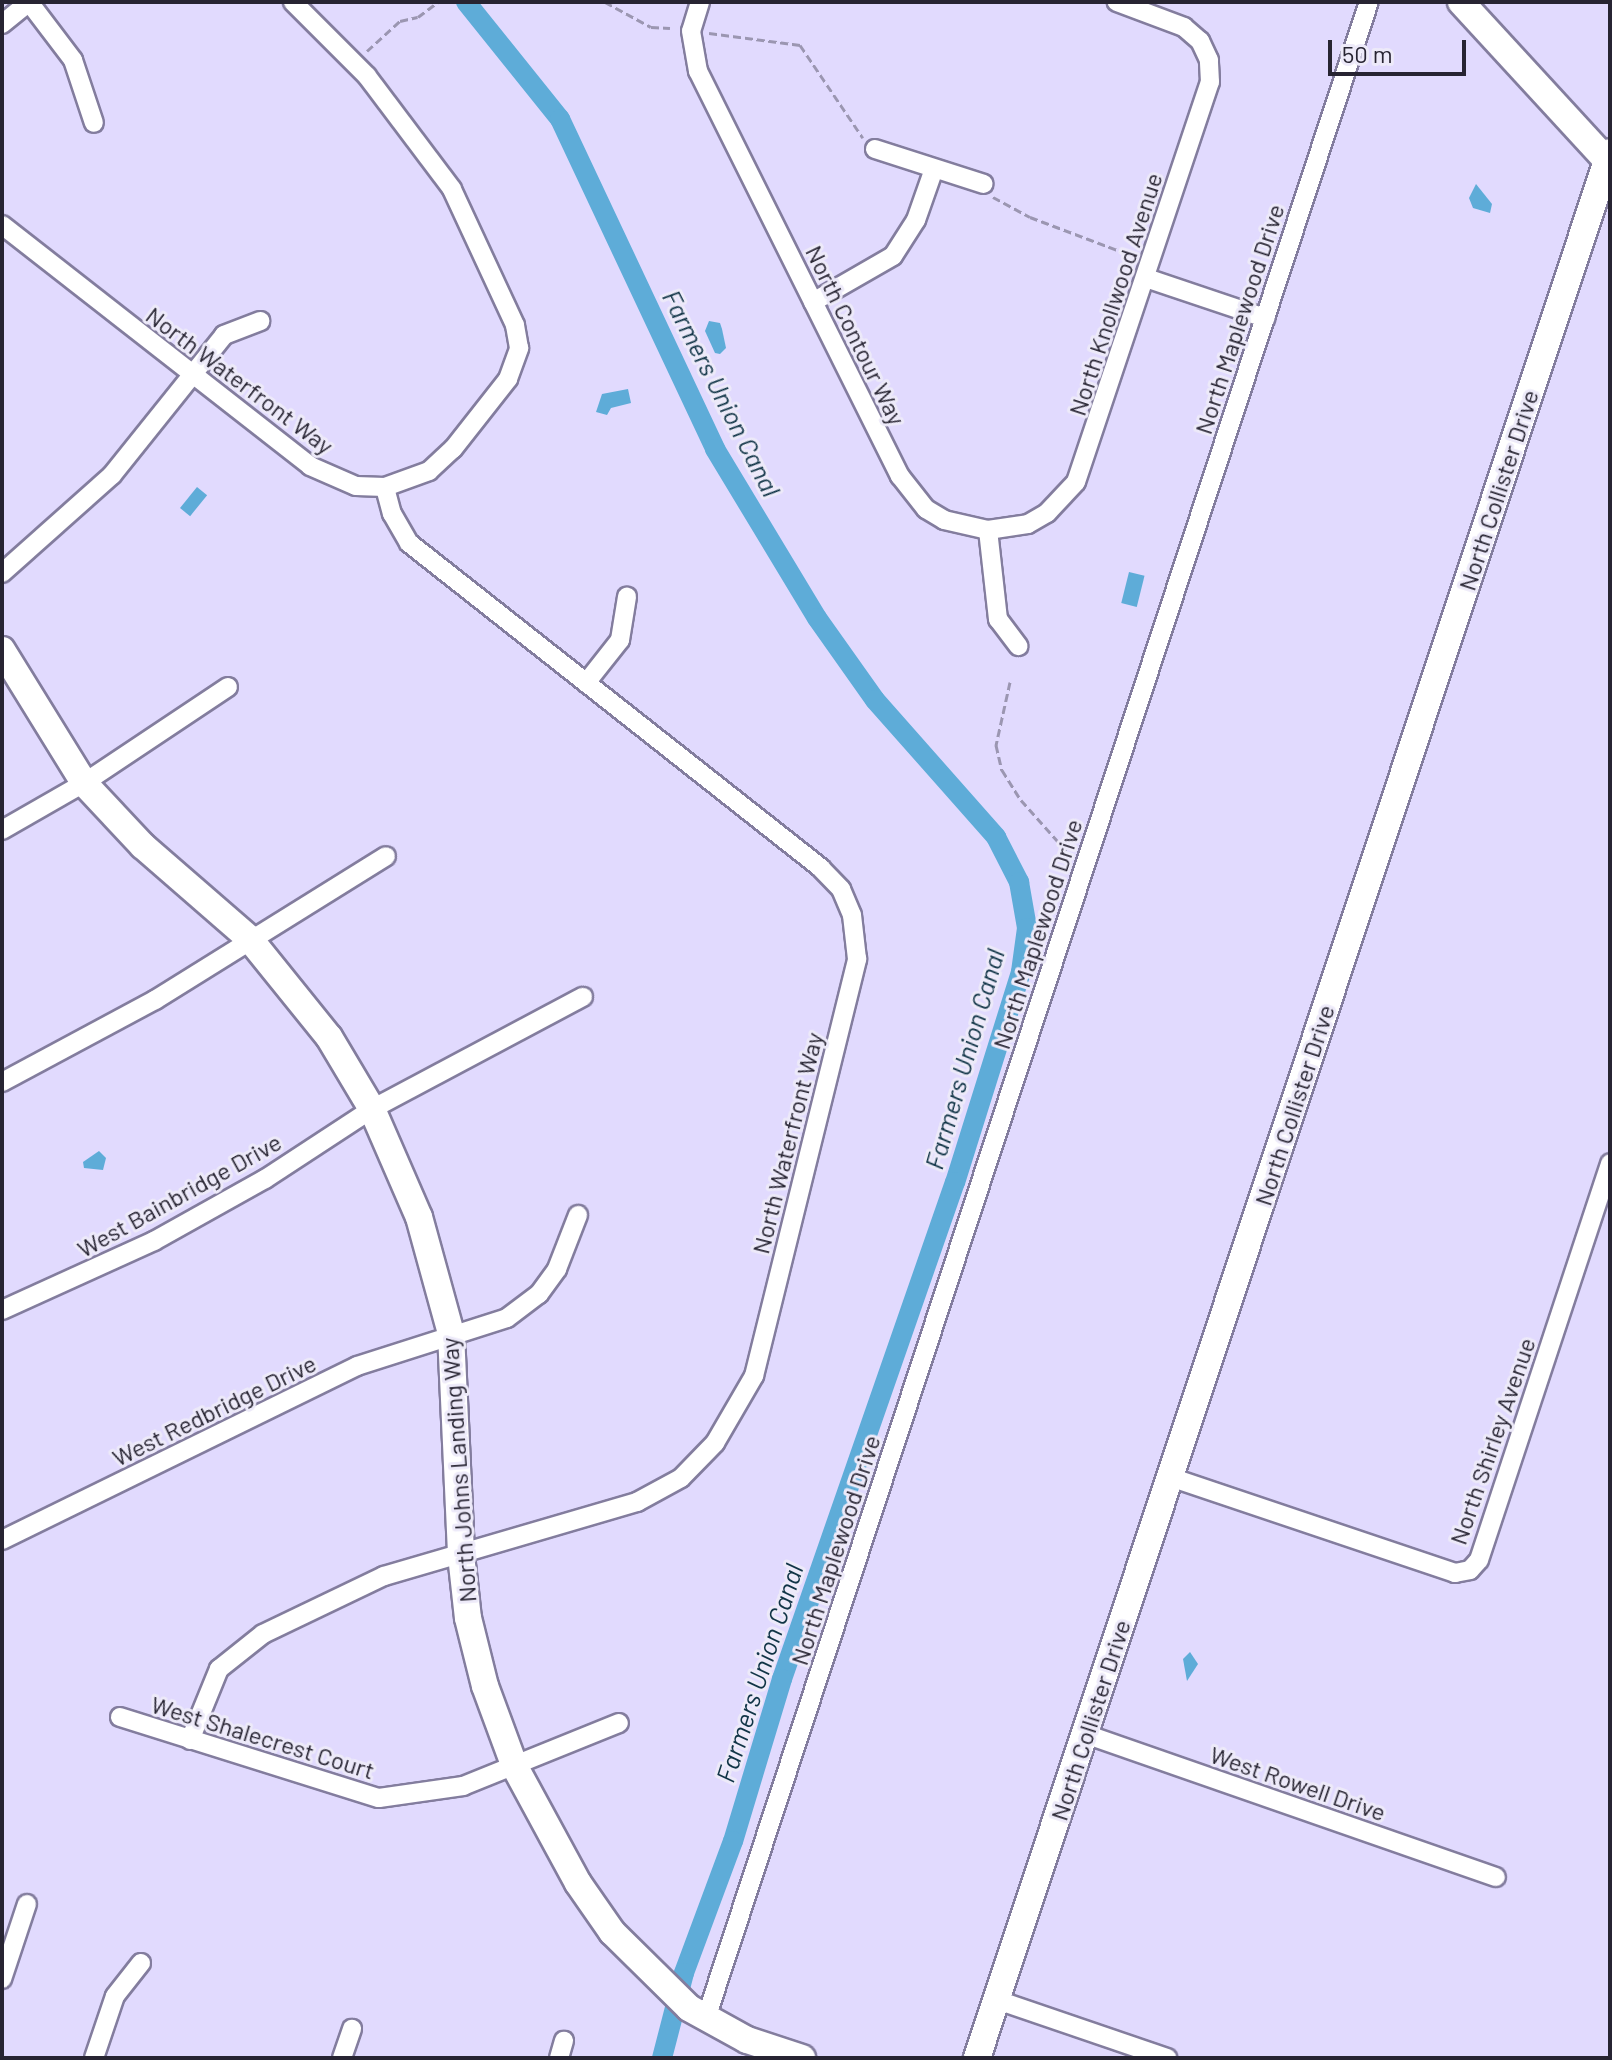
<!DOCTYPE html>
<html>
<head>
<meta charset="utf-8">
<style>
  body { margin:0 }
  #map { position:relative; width:1612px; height:2060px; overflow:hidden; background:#e1dafe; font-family:Barlow,sans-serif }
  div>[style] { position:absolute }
  .water>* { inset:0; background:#5eacd8; transform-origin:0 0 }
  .canal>* { height:20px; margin:-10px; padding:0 10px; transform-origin:10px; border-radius:10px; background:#5eacd8 }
  .path>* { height:3px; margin-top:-1.5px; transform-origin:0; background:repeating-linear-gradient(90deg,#9b96b1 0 8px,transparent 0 12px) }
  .roads { filter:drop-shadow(2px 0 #837d9e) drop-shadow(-2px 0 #837d9e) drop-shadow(0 2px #837d9e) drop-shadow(0 -2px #837d9e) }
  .street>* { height:18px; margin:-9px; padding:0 9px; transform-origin:9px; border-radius:9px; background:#fff }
  .secondary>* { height:26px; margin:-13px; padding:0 13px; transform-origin:13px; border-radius:13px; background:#fff }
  span { translate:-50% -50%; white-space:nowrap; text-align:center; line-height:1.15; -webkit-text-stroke:6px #edeaf9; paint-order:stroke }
  .street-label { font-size:24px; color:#272432 }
  .water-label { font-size:26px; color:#103446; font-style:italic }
  .frame { position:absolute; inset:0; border:4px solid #272432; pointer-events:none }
  .scale { position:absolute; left:1328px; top:40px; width:138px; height:36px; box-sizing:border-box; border:4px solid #272432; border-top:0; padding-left:10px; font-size:24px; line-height:28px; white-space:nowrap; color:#272432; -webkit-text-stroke:6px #edeaf9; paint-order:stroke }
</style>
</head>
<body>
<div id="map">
  <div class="water">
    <div style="clip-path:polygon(1476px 184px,1492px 204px,1490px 213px,1473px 208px,1469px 198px)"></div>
    <div style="clip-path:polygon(709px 321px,720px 323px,722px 329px,726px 348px,720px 354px,715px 353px,705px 331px)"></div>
    <div style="clip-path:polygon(628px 389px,631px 403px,611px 408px,607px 415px,596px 412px,602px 394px)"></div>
    <div style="left:197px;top:487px;width:13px;height:27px;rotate:39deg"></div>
    <div style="left:1129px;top:572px;width:16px;height:32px;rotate:14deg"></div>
    <div style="clip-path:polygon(99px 1151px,106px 1158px,103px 1170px,84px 1168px,83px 1162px)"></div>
    <div style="clip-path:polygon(1190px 1652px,1198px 1664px,1187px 1681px,1183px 1659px)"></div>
  </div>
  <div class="canal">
    <div style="left:466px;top:2px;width:150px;rotate:51.2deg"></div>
    <div style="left:560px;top:119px;width:365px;rotate:64.8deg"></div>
    <div style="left:715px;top:449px;width:197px;rotate:58.9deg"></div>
    <div style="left:817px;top:618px;width:100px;rotate:54.7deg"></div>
    <div style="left:875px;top:700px;width:183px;rotate:48.5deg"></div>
    <div style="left:996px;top:837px;width:51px;rotate:62.9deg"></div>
    <div style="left:1019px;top:882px;width:47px;rotate:80.1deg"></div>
    <div style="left:1027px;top:928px;width:44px;rotate:97.8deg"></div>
    <div style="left:1021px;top:972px;width:220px;rotate:107.4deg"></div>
    <div style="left:955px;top:1182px;width:526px;rotate:109.19deg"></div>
    <div style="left:782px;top:1679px;width:169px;rotate:106.8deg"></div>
    <div style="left:733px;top:1841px;width:141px;rotate:110.4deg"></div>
    <div style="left:684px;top:1973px;width:88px;rotate:104.5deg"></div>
  </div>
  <div class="path">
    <div style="left:605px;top:2px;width:52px;rotate:28.5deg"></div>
    <div style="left:651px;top:27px;width:19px;rotate:3deg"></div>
    <div style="left:709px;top:33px;width:92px;rotate:7.5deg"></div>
    <div style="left:800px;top:45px;width:112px;rotate:55.9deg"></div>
    <div style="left:367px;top:51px;width:45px;rotate:-42.3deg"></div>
    <div style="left:400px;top:21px;width:18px;rotate:-13deg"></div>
    <div style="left:418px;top:17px;width:25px;rotate:-37deg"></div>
    <div style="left:993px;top:197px;width:42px;rotate:28.4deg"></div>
    <div style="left:1030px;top:217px;width:110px;rotate:20.7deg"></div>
    <div style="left:1010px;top:682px;width:65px;rotate:102.5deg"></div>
    <div style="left:996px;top:745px;width:26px;rotate:77deg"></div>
    <div style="left:1002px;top:770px;width:36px;rotate:58deg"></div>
    <div style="left:1021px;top:800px;width:74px;rotate:48.3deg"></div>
  </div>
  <div class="roads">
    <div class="street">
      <div style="left:29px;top:2px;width:73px;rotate:52.8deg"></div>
      <div style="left:73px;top:60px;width:66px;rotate:71.6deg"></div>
      <div style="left:700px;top:2px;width:30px;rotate:107deg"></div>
      <div style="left:691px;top:31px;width:41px;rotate:80.1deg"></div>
      <div style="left:698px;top:71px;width:453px;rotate:63.5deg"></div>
      <div style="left:900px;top:476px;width:42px;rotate:51.8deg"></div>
      <div style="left:926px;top:509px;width:21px;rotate:31deg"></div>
      <div style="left:944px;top:520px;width:45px;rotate:12.8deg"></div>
      <div style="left:988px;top:530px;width:40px;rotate:-8.5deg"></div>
      <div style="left:1028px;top:524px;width:22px;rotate:-30deg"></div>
      <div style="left:1047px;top:513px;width:42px;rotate:-46.9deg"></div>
      <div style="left:1076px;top:482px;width:422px;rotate:-71.5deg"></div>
      <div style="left:1210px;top:82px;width:22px;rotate:-93deg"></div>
      <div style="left:1209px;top:60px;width:21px;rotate:-115deg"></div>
      <div style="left:1200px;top:41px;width:21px;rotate:-139deg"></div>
      <div style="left:1184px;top:27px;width:72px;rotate:-159.5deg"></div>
      <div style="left:2px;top:24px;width:35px;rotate:-39deg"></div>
      <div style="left:875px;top:149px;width:114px;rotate:17.8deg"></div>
      <div style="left:2px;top:225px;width:391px;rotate:38deg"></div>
      <div style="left:310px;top:466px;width:50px;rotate:23.5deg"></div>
      <div style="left:356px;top:486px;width:29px;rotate:2deg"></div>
      <div style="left:385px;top:487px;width:47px;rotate:-20deg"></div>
      <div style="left:429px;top:471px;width:33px;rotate:-43deg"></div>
      <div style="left:453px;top:449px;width:89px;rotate:-51.8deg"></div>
      <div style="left:508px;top:379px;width:33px;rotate:-70deg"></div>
      <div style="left:519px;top:348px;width:23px;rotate:-100deg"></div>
      <div style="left:515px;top:325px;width:150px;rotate:-114.9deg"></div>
      <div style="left:452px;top:189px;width:141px;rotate:-127deg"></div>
      <div style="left:367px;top:76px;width:105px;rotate:-135deg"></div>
      <div style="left:1146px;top:278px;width:126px;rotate:18.6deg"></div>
      <div style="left:813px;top:302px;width:92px;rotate:-29.9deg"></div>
      <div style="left:893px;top:256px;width:43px;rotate:-57.4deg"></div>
      <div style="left:916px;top:220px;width:54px;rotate:-70.6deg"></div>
      <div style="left:988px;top:530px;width:90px;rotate:83.6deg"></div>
      <div style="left:998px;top:619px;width:34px;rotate:53deg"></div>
      <div style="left:2px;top:573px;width:147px;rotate:-41.7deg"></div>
      <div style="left:112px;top:475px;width:179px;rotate:-51.3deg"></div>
      <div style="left:224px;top:335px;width:39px;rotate:-21deg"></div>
      <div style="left:586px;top:683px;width:55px;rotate:-51.7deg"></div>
      <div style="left:620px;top:640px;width:44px;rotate:-80.8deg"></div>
      <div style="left:2px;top:830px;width:95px;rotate:-29.8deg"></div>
      <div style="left:84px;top:783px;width:173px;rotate:-33.7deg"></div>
      <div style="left:2px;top:1082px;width:174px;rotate:-28.2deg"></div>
      <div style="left:155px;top:1000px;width:272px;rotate:-31.9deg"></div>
      <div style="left:2px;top:1310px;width:167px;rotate:-24.4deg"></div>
      <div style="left:154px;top:1241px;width:127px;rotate:-29.2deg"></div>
      <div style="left:265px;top:1179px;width:128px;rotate:-33.2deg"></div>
      <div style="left:372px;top:1109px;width:239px;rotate:-28deg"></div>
      <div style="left:1170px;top:1477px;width:301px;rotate:18.6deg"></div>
      <div style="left:1455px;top:1573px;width:15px;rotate:-11deg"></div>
      <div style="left:1470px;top:1570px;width:13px;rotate:-48deg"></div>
      <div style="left:1479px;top:1560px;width:418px;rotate:-71.7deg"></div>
      <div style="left:2px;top:1540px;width:395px;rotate:-26.1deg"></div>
      <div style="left:357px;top:1366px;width:157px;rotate:-17.7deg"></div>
      <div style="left:507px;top:1318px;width:40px;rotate:-37deg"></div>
      <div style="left:539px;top:1294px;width:31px;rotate:-54deg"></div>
      <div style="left:557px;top:1269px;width:58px;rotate:-68.7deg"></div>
      <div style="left:120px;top:1717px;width:271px;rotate:17.4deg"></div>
      <div style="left:379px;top:1798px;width:85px;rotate:-8.1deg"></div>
      <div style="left:463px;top:1786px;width:168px;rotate:-22deg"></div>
      <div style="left:1085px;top:1734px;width:435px;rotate:19.2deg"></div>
      <div style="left:190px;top:1740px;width:77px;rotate:-67.8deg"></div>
      <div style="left:219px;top:1669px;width:56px;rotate:-38.5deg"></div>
      <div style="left:263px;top:1634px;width:134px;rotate:-25.6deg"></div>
      <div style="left:384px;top:1576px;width:264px;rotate:-16.3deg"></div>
      <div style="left:637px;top:1502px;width:50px;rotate:-28.6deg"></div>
      <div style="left:681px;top:1478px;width:49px;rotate:-45.8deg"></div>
      <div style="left:715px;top:1443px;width:78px;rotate:-59.8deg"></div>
      <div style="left:754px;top:1376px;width:430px;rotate:-76.1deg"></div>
      <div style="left:857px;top:959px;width:44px;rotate:-96.5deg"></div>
      <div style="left:852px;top:915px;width:28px;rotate:-113deg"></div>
      <div style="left:841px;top:889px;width:29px;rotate:-134deg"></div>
      <div style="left:821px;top:868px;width:525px;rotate:-141.73deg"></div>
      <div style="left:409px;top:543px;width:34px;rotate:-120deg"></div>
      <div style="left:392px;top:514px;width:28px;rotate:-105deg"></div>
      <div style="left:2px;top:1979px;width:79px;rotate:-71.6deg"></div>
      <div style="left:997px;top:2000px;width:180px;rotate:18.8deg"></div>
      <div style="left:706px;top:2018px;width:2122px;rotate:-71.8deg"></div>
      <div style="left:94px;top:2058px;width:65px;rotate:-71.3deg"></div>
      <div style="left:115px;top:1996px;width:42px;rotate:-51.8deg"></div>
      <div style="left:342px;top:2058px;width:31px;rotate:-71deg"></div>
      <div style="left:559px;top:2058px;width:18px;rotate:-74deg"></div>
    </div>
    <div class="secondary">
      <div style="left:1461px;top:2px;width:220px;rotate:47.4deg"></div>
      <div style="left:2px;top:650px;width:156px;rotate:58.3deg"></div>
      <div style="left:84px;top:783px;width:86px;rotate:46.9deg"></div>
      <div style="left:143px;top:846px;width:140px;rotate:41deg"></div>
      <div style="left:249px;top:938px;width:127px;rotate:51.1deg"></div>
      <div style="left:329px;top:1037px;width:84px;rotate:59.2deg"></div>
      <div style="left:372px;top:1109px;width:118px;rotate:66.5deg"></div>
      <div style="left:419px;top:1217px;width:120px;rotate:74.6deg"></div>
      <div style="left:451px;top:1333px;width:222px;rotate:87.4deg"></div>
      <div style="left:461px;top:1555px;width:63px;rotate:83.7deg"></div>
      <div style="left:468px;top:1618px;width:70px;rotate:76deg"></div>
      <div style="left:485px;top:1686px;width:86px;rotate:69.7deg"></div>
      <div style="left:515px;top:1767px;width:132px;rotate:61.5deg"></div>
      <div style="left:578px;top:1883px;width:60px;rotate:55.2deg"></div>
      <div style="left:612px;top:1932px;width:108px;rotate:44.6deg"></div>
      <div style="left:689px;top:2008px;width:66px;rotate:28.9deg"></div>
      <div style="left:747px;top:2040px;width:58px;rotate:18.1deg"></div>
      <div style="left:977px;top:2058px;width:2008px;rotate:-71.63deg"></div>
    </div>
  </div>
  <div class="street-label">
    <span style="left:1115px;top:294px;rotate:-72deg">North Knollwood Avenue</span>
    <span style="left:1239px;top:319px;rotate:-72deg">North Maplewood Drive</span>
    <span style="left:856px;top:335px;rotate:64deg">North Contour Way</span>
    <span style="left:240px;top:380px;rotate:37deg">North Waterfront Way</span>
    <span style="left:1498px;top:490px;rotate:-72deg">North Collister Drive</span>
    <span style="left:1037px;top:934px;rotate:-72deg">North Maplewood Drive</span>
    <span style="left:1294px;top:1105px;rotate:-72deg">North Collister Drive</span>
    <span style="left:787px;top:1143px;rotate:-76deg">North Waterfront Way</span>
    <span style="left:179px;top:1195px;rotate:-29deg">West Bainbridge Drive</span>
    <span style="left:214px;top:1410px;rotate:-26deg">West Redbridge Drive</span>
    <span style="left:1492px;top:1441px;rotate:-71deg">North Shirley Avenue</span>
    <span style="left:458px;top:1470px;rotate:-94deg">North Johns Landing Way</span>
    <span style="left:835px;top:1550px;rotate:-72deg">North Maplewood Drive</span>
    <span style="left:1090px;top:1720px;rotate:-72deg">North Collister Drive</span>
    <span style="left:263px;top:1737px;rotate:17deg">West Shalecrest Court</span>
    <span style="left:1298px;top:1783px;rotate:19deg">West Rowell Drive</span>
  </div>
  <div class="water-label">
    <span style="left:722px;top:393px;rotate:63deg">Farmers Union Canal</span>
    <span style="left:964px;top:1059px;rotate:-74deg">Farmers Union Canal</span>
    <span style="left:759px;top:1673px;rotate:-72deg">Farmers Union Canal</span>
  </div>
  <div class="frame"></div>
  <div class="scale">50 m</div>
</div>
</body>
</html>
